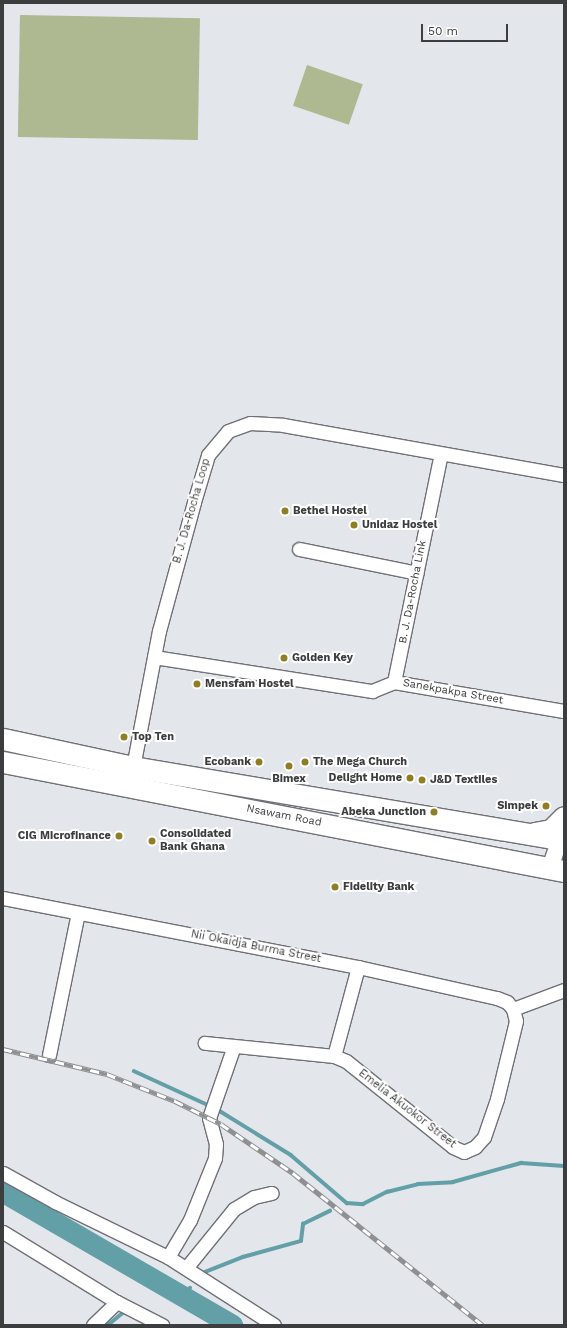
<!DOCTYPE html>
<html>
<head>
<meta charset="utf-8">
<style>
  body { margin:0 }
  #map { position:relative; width:567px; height:1328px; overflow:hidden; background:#e3e6eb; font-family:"Work Sans",sans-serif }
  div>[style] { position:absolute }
  .green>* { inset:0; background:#aeb891; transform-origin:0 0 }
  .stream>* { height:3.5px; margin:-1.75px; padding:0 1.75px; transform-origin:1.75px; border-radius:1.75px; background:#639fa6 }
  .river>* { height:21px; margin:-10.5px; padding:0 10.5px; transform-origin:10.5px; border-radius:10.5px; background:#639fa6 }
  .roads { filter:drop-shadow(1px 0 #6f7176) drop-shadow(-1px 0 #6f7176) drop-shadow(0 1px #6f7176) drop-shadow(0 -1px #6f7176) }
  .minor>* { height:13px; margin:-6.5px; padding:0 6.5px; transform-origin:6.5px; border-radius:6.5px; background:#fff }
  .tertiary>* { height:16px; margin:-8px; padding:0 8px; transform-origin:8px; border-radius:8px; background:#fff }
  .trunk>* { height:21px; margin:-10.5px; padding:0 10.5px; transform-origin:10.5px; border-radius:10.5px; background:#fff }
  .rail>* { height:4.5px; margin-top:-2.25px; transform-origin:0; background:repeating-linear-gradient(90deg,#fff 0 9px,#8e9093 0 18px); box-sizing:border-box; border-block:1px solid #8e9093 }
  .dots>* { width:11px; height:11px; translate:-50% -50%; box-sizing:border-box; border:2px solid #fff; border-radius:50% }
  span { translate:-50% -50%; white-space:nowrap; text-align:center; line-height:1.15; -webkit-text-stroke:4px #fff; paint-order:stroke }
  .street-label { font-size:11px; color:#3c3d3f }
  .poi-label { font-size:11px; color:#3c3d3f; font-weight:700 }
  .left { translate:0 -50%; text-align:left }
  .right { translate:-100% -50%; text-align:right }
  .frame { position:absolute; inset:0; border:4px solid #3c3d3f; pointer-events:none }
  .scale { position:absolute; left:421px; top:24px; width:87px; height:18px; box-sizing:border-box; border:2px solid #3c3d3f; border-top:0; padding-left:5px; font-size:12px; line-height:14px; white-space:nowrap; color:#3c3d3f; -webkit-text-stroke:3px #fff; paint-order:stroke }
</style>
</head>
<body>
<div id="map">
  <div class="green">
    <div style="left:20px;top:15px;width:180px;height:122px;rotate:1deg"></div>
    <div style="left:307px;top:65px;width:59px;height:43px;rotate:19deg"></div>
  </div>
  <div class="stream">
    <div style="left:134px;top:1071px;width:84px;rotate:24.7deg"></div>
    <div style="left:215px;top:1108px;width:89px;rotate:31.7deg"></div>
    <div style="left:291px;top:1155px;width:74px;rotate:40.6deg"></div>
    <div style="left:347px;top:1203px;width:16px;rotate:4deg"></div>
    <div style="left:363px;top:1204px;width:27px;rotate:-27deg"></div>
    <div style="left:387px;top:1192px;width:32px;rotate:-14deg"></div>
    <div style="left:418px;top:1184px;width:35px;rotate:-3deg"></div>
    <div style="left:453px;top:1182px;width:71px;rotate:-15.6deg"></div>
    <div style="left:521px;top:1163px;width:43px;rotate:4deg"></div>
    <div style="left:200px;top:1274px;width:46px;rotate:-21.6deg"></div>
    <div style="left:243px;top:1257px;width:60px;rotate:-15.4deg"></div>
    <div style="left:301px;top:1241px;width:17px;rotate:-83deg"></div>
    <div style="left:303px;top:1224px;width:30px;rotate:-26deg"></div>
    <div style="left:183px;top:1298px;width:12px;rotate:-55deg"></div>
    <div style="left:108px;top:1325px;width:22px;rotate:-39deg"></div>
  </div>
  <div class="river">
    <div style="left:3px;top:1192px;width:265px;rotate:30.1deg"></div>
  </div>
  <div class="roads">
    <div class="minor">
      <div style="left:299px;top:549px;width:120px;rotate:11.5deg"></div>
      <div style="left:154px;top:657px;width:221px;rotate:8.9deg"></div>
      <div style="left:372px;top:691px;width:24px;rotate:-22deg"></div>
      <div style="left:394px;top:682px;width:172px;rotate:9.7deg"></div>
      <div style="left:394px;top:682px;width:233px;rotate:-78.4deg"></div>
      <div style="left:133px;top:767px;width:138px;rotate:-79.2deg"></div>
      <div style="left:159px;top:631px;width:134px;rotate:-74.8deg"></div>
      <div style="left:194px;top:502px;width:49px;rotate:-73.4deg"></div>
      <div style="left:208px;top:455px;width:31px;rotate:-50deg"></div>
      <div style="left:228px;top:431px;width:23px;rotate:-20deg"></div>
      <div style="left:250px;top:423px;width:33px;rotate:3deg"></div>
      <div style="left:283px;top:425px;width:285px;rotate:10.1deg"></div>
      <div style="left:3px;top:898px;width:362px;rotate:11deg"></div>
      <div style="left:358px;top:967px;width:142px;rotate:12.6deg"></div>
      <div style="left:497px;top:998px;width:11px;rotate:22deg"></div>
      <div style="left:507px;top:1002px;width:9px;rotate:49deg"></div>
      <div style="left:513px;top:1009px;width:12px;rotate:76deg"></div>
      <div style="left:516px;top:1021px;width:80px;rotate:103.7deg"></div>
      <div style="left:497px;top:1099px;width:40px;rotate:108.9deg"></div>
      <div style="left:484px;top:1137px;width:13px;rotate:132deg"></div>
      <div style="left:475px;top:1147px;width:12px;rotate:156deg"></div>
      <div style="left:464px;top:1152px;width:12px;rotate:-156deg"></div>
      <div style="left:453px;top:1147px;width:137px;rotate:-141.2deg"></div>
      <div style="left:346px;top:1061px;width:13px;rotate:-157deg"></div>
      <div style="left:334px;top:1056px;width:130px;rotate:-174.2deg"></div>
      <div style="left:513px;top:1009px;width:54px;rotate:-20.4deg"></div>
      <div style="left:49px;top:1055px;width:145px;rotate:-78.5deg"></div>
      <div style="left:334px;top:1056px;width:92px;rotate:-74.9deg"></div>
      <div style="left:3px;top:1173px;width:60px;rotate:29.1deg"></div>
      <div style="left:55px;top:1202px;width:126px;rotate:26deg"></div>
      <div style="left:168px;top:1257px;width:126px;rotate:32.7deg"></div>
      <div style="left:3px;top:1232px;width:134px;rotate:31.6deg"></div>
      <div style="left:117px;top:1302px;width:51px;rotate:27.1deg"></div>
      <div style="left:168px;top:1257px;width:43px;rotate:-59.3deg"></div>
      <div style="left:190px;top:1220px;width:67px;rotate:-68deg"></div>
      <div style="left:215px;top:1158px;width:14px;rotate:-86deg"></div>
      <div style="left:216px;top:1144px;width:27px;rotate:-105deg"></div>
      <div style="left:209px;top:1118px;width:76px;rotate:-70.9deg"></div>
      <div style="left:186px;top:1268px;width:76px;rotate:-50.9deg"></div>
      <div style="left:234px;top:1209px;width:23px;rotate:-31deg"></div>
      <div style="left:254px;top:1197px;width:18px;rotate:-13deg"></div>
      <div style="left:93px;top:1325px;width:33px;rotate:-44deg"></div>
    </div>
    <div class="tertiary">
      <div style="left:550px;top:868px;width:40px;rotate:-71.1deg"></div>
    </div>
    <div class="trunk">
      <div style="left:3px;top:739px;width:133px;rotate:12.2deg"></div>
      <div style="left:133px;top:767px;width:437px;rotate:9.6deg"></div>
      <div style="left:3px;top:762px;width:571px;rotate:11deg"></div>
      <div style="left:534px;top:833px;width:17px;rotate:-10deg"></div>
      <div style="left:551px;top:830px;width:18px;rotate:-45deg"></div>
    </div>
  </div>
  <div class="rail">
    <div style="left:3px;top:1049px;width:107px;rotate:13.5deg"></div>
    <div style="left:107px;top:1074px;width:73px;rotate:21.7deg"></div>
    <div style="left:175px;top:1101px;width:51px;rotate:26.6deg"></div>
    <div style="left:221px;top:1124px;width:87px;rotate:34.2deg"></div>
    <div style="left:293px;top:1173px;width:243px;rotate:38.7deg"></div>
  </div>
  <div class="dots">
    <div style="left:285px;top:511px;background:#8e7e24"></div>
    <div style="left:354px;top:525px;background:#8e7e24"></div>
    <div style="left:284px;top:658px;background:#8e7e24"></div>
    <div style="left:197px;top:684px;background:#8e7e24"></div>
    <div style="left:124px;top:737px;background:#8e7e24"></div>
    <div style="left:259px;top:762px;background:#8e7e24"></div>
    <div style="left:305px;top:762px;background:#8e7e24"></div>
    <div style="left:289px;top:766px;background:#8e7e24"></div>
    <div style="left:410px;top:778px;background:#8e7e24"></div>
    <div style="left:422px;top:780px;background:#8e7e24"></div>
    <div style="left:546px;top:806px;background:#8e7e24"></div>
    <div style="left:434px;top:812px;background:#8e7e24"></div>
    <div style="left:119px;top:836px;background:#8e7e24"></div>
    <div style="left:152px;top:841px;background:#8e7e24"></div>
    <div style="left:335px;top:887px;background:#8e7e24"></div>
  </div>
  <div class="street-label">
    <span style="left:192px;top:511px;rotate:-74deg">B. J. Da-Rocha Loop</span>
    <span style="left:413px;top:592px;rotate:-79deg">B. J. Da-Rocha Link</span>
    <span style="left:453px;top:692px;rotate:10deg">Sanekpakpa Street</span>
    <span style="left:284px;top:816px;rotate:11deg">Nsawam Road</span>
    <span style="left:256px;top:947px;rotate:11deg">Nii Okaidja Burma Street</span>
    <span style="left:407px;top:1109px;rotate:38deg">Emelia Akuokor Street</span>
  </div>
  <div class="poi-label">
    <span class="left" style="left:293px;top:511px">Bethel Hostel</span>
    <span class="left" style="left:362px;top:525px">Unidaz Hostel</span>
    <span class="left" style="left:292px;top:658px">Golden Key</span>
    <span class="left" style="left:205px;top:684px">Mensfam Hostel</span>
    <span class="left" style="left:132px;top:737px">Top Ten</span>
    <span class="right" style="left:251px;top:762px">Ecobank</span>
    <span class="left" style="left:313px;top:762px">The Mega Church</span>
    <span class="right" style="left:402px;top:778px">Delight Home</span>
    <span style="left:289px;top:779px">Bimex</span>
    <span class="left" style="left:430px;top:780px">J&amp;D Textiles</span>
    <span class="right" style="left:538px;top:806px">Simpek</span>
    <span class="right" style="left:426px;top:812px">Abeka Junction</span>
    <span class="left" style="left:160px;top:841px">Consolidated<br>Bank Ghana</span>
    <span class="right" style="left:111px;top:836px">CIG Microfinance</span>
    <span class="left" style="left:343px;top:887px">Fidelity Bank</span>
  </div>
  <div class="frame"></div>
  <div class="scale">50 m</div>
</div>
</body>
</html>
